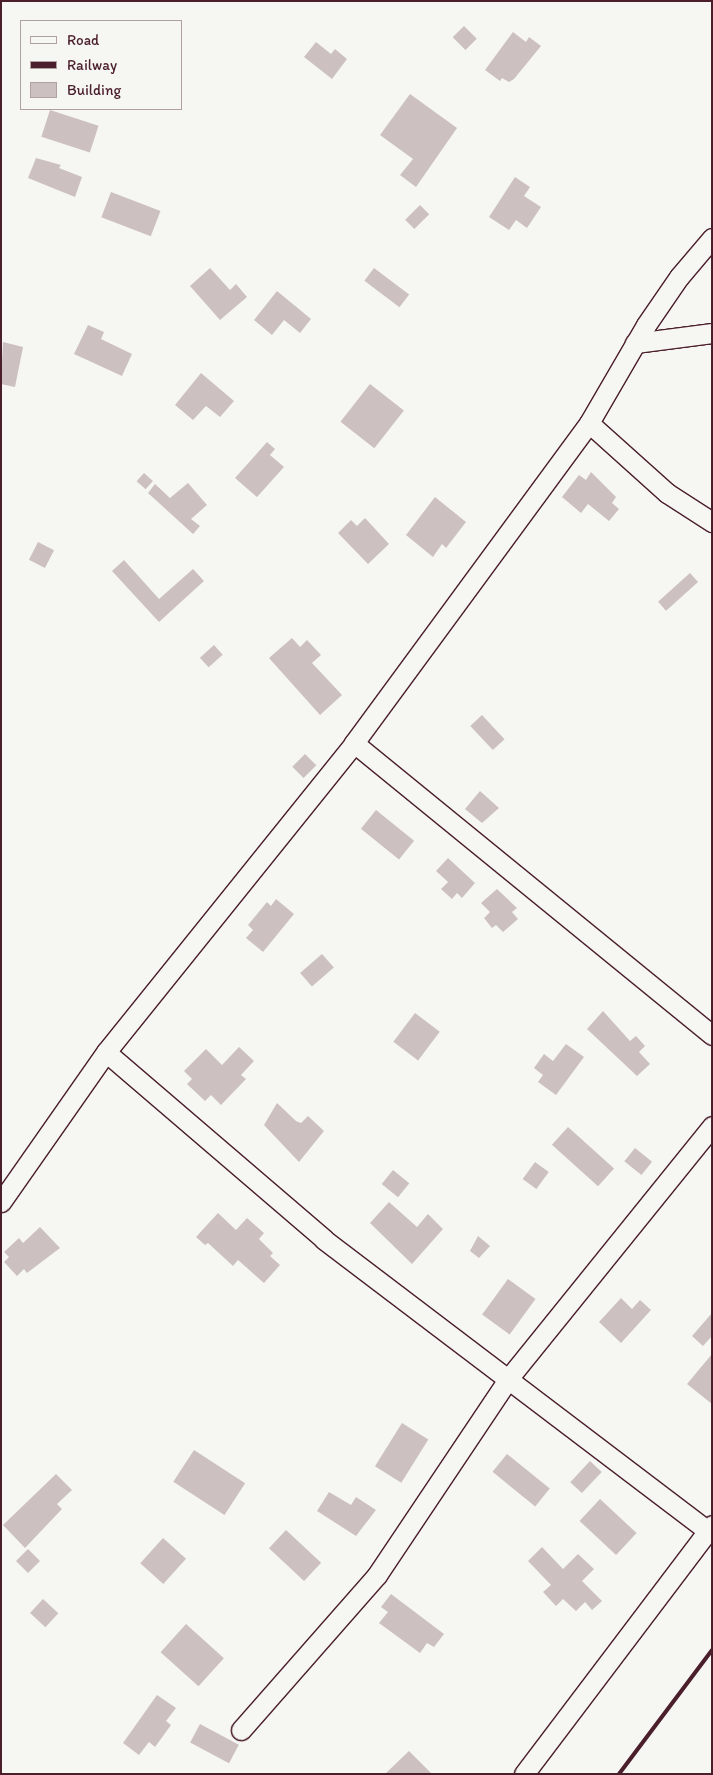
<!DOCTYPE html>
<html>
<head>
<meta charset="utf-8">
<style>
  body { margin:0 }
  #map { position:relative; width:713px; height:1775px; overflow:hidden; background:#f6f6f2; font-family:Itim,sans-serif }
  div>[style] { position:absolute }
  .building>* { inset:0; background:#ccc1c0; transform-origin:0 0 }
  .roads { filter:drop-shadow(1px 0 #4a1f2b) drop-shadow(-1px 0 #4a1f2b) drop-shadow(0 1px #4a1f2b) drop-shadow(0 -1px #4a1f2b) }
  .minor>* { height:19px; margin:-9.5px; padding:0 9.5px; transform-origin:9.5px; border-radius:9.5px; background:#f6f6f2 }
  .rail>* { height:4px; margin:-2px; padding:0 2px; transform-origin:2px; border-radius:2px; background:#4a1f2b }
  span { translate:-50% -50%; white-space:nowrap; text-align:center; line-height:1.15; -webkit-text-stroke:4px #f6f6f2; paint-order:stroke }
  .frame { position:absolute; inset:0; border:2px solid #4a1f2b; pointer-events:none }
  .legend { position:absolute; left:20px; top:20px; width:162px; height:90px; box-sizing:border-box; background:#f6f6f2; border:1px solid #b1a0a2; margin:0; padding:6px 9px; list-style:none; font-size:15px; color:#4a1f2b }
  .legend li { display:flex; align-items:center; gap:10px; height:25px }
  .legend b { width:25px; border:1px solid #b1a0a2 }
</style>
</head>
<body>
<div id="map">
  <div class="building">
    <div style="left:464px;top:26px;width:18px;height:16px;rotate:45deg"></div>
    <div style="clip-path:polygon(513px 32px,526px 42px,529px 37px,541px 46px,514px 79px,509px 82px,502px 78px,500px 81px,485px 70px)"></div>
    <div style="clip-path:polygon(316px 42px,331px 54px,335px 49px,347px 59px,332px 79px,304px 57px)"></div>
    <div style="clip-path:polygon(410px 94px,457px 128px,416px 187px,400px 175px,413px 159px,380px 135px)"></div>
    <div style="left:50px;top:110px;width:51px;height:28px;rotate:18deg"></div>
    <div style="clip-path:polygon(36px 158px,61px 165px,59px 168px,82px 177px,75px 197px,28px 178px)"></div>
    <div style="clip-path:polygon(515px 177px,530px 187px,524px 196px,541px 207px,527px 228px,516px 220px,509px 230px,489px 217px)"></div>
    <div style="left:111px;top:192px;width:53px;height:27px;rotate:21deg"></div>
    <div style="left:420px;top:205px;width:13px;height:21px;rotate:45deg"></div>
    <div style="clip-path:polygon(210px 268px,230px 290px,236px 284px,247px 297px,220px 320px,190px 286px)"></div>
    <div style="left:374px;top:268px;width:44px;height:16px;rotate:37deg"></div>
    <div style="clip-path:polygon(277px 291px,311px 319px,300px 333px,284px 320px,272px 335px,254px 320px)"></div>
    <div style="clip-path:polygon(88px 325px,104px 332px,101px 339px,132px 354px,122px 376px,74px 354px)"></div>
    <div style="clip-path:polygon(3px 342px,23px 347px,15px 387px,1px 384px)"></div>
    <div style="clip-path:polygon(201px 373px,234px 401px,220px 417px,206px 406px,193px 420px,175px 405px)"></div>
    <div style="left:370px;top:384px;width:43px;height:48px;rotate:38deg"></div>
    <div style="clip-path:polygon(267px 442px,275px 449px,270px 455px,284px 467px,257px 497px,235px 478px)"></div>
    <div style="clip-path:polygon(591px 472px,616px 497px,612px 503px,619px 509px,609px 521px,588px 504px,581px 513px,562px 497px,579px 475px,586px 480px)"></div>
    <div style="left:144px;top:473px;width:12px;height:11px;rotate:42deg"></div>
    <div style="clip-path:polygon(188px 483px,207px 505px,191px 519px,200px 526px,193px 534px,148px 493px,155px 484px,170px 498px)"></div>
    <div style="clip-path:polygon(435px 497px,466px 522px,446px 548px,442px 544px,433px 557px,406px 535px)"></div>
    <div style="clip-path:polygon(365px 518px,389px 544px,368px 564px,338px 533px,351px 520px,357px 526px)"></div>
    <div style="left:38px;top:542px;width:18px;height:20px;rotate:27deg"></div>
    <div style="clip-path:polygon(124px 560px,159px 599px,193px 569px,204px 581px,159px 622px,112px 571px)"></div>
    <div style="left:690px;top:573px;width:12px;height:43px;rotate:48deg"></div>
    <div style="clip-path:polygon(292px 638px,300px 647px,307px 640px,321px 655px,312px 663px,342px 695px,320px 715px,269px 658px)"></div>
    <div style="left:214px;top:645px;width:13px;height:19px;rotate:48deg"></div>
    <div style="left:482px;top:715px;width:33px;height:16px;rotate:47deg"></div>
    <div style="left:305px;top:754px;width:16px;height:18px;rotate:45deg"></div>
    <div style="clip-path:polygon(480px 791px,499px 808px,482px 823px,465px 809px)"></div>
    <div style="left:376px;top:810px;width:49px;height:24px;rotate:39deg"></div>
    <div style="clip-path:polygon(448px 858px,475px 883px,462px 898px,457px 893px,452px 899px,441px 889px,448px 882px,436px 871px)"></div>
    <div style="clip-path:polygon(497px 889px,517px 908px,512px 912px,518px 919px,503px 932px,496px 925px,492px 928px,484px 918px,490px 912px,481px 903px)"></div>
    <div style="clip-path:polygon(276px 899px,294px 914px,263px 952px,246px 938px,253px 930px,248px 925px,267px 902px,271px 906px)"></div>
    <div style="left:322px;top:954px;width:18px;height:29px;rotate:49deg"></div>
    <div style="clip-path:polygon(603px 1011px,630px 1041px,636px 1036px,645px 1046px,639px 1052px,650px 1064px,637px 1076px,587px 1029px)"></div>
    <div style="left:415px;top:1013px;width:31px;height:36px;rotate:37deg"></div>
    <div style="clip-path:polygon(566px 1044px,584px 1057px,556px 1095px,538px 1082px,543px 1075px,534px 1068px,544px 1054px,553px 1061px)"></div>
    <div style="clip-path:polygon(239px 1047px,254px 1061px,241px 1075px,246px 1079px,221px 1105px,211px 1095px,205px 1101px,187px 1084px,192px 1079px,184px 1071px,206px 1049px,222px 1065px)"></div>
    <div style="clip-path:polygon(277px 1103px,296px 1121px,301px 1123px,308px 1116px,324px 1131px,299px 1162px,264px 1125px)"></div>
    <div style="left:568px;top:1127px;width:62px;height:24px;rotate:42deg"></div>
    <div style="left:635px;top:1148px;width:22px;height:17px;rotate:39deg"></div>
    <div style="left:535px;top:1162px;width:17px;height:21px;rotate:36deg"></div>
    <div style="left:393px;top:1170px;width:21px;height:18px;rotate:39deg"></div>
    <div style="clip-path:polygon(389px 1202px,417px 1227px,428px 1214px,443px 1229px,412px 1264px,370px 1223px)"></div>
    <div style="clip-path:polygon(218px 1213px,236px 1230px,247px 1218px,264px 1233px,259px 1239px,273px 1253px,270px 1256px,280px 1265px,264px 1283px,238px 1260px,233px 1266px,208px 1243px,205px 1245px,196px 1237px)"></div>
    <div style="clip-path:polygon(40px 1227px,60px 1248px,27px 1273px,24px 1269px,17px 1276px,4px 1262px,9px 1257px,4px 1252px,19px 1238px,23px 1243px)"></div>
    <div style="clip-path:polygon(478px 1236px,490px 1246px,479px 1258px,470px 1251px)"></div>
    <div style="left:508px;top:1279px;width:34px;height:44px;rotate:36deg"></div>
    <div style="clip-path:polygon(621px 1298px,632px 1309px,640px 1300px,651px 1310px,621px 1343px,599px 1322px)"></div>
    <div style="clip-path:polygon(712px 1313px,712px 1336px,703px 1346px,692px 1336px)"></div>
    <div style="clip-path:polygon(712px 1354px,712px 1404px,687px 1384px)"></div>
    <div style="left:402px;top:1423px;width:31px;height:51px;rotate:32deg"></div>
    <div style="left:194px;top:1450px;width:61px;height:38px;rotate:33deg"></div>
    <div style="left:507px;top:1454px;width:55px;height:23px;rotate:39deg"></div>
    <div style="left:590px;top:1461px;width:16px;height:29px;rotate:43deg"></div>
    <div style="clip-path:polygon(56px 1474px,72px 1490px,57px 1504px,62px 1509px,25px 1548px,3px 1525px)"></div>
    <div style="clip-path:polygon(329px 1492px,351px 1505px,356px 1497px,376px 1510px,356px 1536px,317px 1511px)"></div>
    <div style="left:600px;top:1499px;width:50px;height:30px;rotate:43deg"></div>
    <div style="left:286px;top:1530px;width:48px;height:25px;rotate:43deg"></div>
    <div style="left:163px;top:1538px;width:31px;height:34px;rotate:42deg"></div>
    <div style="clip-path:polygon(542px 1547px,563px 1569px,578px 1554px,594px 1569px,582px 1581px,602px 1601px,592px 1610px,585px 1602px,576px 1611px,563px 1599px,556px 1606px,543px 1592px,551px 1585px,528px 1561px)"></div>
    <div style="left:28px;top:1549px;width:17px;height:17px;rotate:45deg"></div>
    <div style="clip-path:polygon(391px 1594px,444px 1634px,434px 1647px,427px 1643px,420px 1653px,379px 1623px,388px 1612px,381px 1607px)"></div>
    <div style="left:43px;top:1599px;width:21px;height:19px;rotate:43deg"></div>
    <div style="left:186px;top:1624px;width:51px;height:38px;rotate:42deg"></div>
    <div style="clip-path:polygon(157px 1695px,176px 1708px,166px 1721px,171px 1725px,155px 1747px,149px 1742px,139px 1755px,123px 1743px)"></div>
    <div style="left:200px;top:1724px;width:44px;height:21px;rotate:28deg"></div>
    <div style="clip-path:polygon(409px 1751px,432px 1774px,385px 1774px)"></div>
  </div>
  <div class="roads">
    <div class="minor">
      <div style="left:635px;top:343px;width:78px;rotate:-7.4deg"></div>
      <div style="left:589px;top:423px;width:105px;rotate:41.9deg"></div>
      <div style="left:667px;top:493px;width:54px;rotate:32.8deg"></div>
      <div style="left:354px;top:743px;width:462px;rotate:39.2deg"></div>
      <div style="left:1px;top:1202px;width:183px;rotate:-55deg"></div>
      <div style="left:708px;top:1531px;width:482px;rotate:-142.8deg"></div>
      <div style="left:324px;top:1239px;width:287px;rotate:-139.4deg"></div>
      <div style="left:106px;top:1052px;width:396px;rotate:-51.2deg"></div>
      <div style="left:354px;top:743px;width:397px;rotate:-53.7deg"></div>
      <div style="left:589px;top:423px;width:113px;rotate:-59.8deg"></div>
      <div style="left:646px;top:325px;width:58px;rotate:-55.5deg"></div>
      <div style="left:679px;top:277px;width:51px;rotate:-49.8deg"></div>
      <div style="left:241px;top:1730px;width:206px;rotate:-48.7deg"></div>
      <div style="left:377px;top:1575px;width:236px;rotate:-56.2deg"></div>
      <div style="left:508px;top:1379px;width:325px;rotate:-51.1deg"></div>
      <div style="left:524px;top:1774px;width:312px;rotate:-52.9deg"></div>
    </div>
  </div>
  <div class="rail">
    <div style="left:619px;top:1774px;width:155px;rotate:-53.1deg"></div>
  </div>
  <div class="frame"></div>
  <ul class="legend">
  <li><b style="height:6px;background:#f6f6f2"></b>Road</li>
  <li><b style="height:6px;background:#4a1f2b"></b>Railway</li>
  <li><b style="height:14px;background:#ccc1c0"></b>Building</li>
  </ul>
</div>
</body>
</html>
